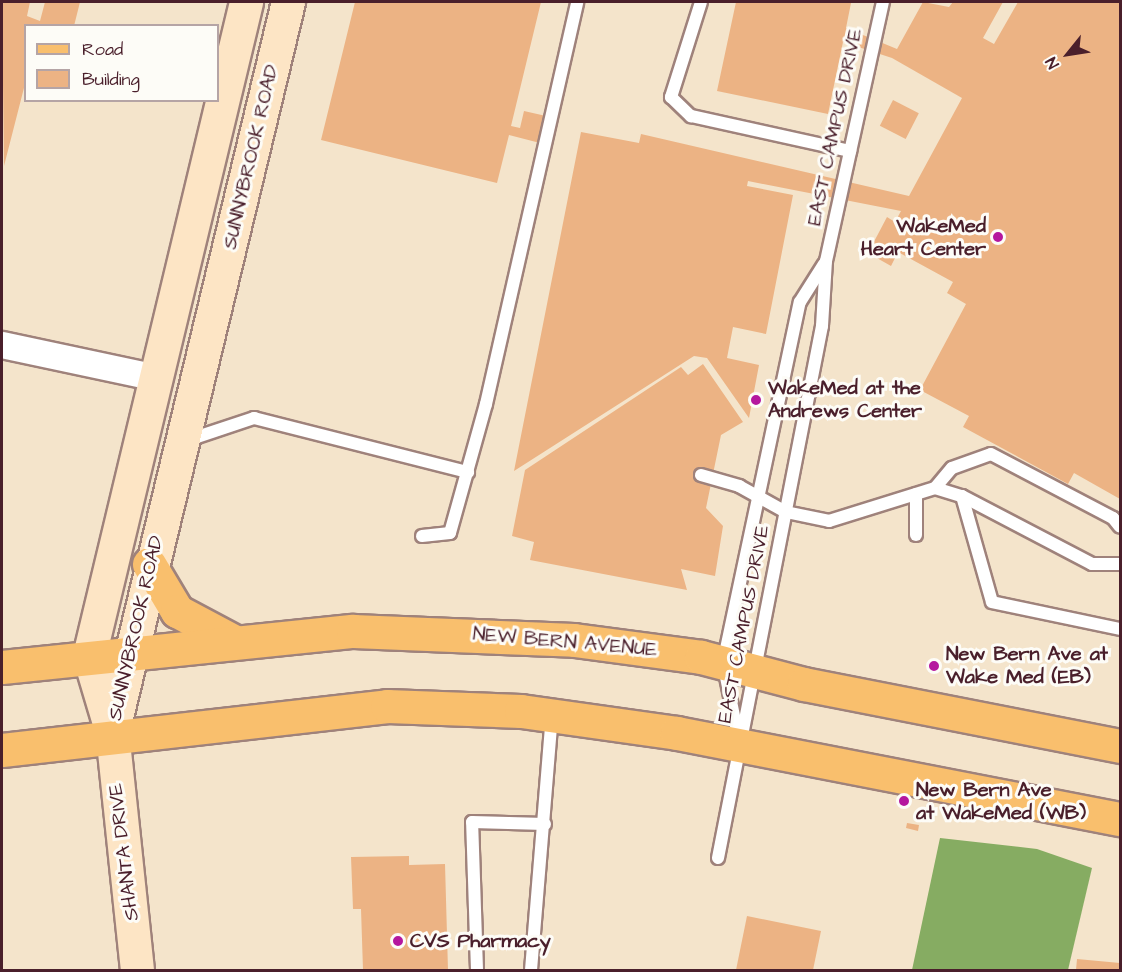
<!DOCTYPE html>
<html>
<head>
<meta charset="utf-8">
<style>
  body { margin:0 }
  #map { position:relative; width:1122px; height:972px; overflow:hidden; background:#f4e4cb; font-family:"Architects Daughter",sans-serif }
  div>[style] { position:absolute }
  .forest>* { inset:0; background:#86ac62 }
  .building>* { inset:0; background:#ecb384; transform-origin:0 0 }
  .roads { filter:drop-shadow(2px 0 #9f827b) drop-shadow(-2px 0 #9f827b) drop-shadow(0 2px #9f827b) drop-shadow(0 -2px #9f827b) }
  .lane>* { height:12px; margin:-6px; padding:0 6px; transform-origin:6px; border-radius:6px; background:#fff }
  .street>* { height:26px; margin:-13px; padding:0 13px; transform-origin:13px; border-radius:13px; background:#fff }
  .secondary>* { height:33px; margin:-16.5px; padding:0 16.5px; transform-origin:16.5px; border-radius:16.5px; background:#fde5c5 }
  .primary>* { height:33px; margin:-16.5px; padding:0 16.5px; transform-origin:16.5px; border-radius:16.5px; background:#f9bf6d }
  .dots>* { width:16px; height:16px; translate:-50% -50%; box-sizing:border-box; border:3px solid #fdfcf7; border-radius:50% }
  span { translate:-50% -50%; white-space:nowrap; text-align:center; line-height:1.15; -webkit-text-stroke:6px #fdfcf7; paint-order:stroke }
  .street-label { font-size:20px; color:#4a1f2b }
  .poi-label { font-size:20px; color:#4a1f2b; font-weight:700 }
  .right { translate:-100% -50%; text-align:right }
  .left { translate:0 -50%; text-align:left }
  .frame { position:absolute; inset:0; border:3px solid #4a1f2b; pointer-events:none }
  .legend { position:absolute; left:24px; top:24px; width:195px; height:78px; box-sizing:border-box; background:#fdfcf7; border:2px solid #b5a4a5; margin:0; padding:8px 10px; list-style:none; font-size:18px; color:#4a1f2b }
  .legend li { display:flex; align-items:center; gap:12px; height:30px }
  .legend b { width:30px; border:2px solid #b5a4a5 }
  .north { position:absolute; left:1038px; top:24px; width:60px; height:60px; -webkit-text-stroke:4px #fdfcf7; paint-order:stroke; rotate:240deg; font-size:16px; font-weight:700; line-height:24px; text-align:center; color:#4a1f2b }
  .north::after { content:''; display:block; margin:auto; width:21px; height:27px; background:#4a1f2b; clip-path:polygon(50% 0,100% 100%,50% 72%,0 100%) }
</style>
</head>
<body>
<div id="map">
  <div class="forest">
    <div style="clip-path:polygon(940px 838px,1037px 849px,1092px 868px,1068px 970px,912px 970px)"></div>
  </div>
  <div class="building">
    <div style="clip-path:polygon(2px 2px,30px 2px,27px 16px,40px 21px,45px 2px,80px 2px,74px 26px,26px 26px,26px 80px,4px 166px)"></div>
    <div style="clip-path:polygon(355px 2px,541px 2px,511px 126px,520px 128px,524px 111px,546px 116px,540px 143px,509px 135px,497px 183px,321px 140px)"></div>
    <div style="clip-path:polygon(736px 2px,851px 3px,846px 28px,897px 49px,923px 2px,949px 7px,953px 2px,1003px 2px,983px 38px,994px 44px,1018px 2px,1120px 2px,1120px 499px,1074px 473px,1068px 484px,963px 427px,969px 416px,920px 390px,966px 304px,947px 293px,953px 282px,898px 252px,891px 266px,868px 253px,887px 217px,895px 222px,901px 211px,748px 181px,747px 186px,793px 195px,766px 334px,733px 327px,727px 358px,759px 365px,749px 418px,707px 358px,694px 356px,514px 471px,581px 132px,639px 143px,641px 134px,909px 196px,962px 98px,892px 58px,843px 42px,828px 114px,717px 91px)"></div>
    <div style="left:893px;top:100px;width:29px;height:29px;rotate:27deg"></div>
    <div style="clip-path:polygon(703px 364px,743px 422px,721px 435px,706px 508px,723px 526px,715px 576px,681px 569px,687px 590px,530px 560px,534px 542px,512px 536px,525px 470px,681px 367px,688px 375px)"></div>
    <div style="clip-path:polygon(907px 823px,919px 825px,918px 831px,906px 828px)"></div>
    <div style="clip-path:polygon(409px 856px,409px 865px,445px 864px,448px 970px,363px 970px,361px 909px,353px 909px,351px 857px)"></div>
    <div style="clip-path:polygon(747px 916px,821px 931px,813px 970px,736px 970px)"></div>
    <div style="clip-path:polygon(1077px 959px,1120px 963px,1120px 970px,1076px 970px)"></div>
  </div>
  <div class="roads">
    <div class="lane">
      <div style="left:701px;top:2px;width:100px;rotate:107.5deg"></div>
      <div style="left:671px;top:97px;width:28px;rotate:44deg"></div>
      <div style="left:691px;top:116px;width:163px;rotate:12.4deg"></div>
      <div style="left:188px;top:440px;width:70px;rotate:-18.4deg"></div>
      <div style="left:254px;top:418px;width:221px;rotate:14.2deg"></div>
      <div style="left:701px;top:475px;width:40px;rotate:16deg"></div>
      <div style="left:739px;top:486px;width:54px;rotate:29deg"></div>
      <div style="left:786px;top:512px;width:44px;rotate:11.8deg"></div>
      <div style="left:829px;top:521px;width:111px;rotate:-17.3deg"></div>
      <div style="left:935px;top:488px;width:26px;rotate:-50deg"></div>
      <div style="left:952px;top:468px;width:41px;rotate:-19.7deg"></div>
      <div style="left:991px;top:454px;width:138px;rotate:27.7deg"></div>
      <div style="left:1113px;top:518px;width:11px;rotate:52deg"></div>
      <div style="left:935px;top:488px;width:28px;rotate:17deg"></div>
      <div style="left:962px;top:496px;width:147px;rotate:27.6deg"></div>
      <div style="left:1092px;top:564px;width:28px"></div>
      <div style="left:962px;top:496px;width:110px;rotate:74.2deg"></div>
      <div style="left:992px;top:602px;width:131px;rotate:11.9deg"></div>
      <div style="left:916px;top:535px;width:41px;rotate:-90deg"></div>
      <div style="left:422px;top:536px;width:28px;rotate:-6deg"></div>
      <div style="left:450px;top:533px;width:134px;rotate:-74.4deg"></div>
      <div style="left:486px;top:404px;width:412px;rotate:-77.2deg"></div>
      <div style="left:739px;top:740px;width:79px;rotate:-101.7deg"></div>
      <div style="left:723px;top:663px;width:369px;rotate:-78deg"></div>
      <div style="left:800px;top:302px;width:45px;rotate:-57.7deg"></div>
      <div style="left:718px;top:858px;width:542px;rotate:-78.94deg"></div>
      <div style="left:822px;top:326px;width:65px;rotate:-86.5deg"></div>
      <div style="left:826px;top:261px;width:265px;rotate:-77.6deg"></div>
      <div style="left:477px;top:970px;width:148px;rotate:-91.9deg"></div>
      <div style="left:472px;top:822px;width:73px;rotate:1.6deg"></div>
      <div style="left:531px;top:970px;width:254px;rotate:-85.3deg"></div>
    </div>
    <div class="street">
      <div style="left:2px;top:345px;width:154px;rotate:12deg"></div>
    </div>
    <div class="secondary">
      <div style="left:113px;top:729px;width:748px;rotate:-76.47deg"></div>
      <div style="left:137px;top:970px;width:238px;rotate:-96deg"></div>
      <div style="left:112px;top:733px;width:80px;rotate:-106.6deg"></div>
      <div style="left:89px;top:656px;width:673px;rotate:-76.5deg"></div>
    </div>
    <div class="primary">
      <div style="left:149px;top:564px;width:55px;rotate:59.2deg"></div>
      <div style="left:177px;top:611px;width:66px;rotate:28.1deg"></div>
      <div style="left:2px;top:667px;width:353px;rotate:-5.9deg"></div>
      <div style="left:353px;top:631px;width:221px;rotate:2.3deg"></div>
      <div style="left:574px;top:640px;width:128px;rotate:7.6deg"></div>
      <div style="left:701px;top:657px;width:106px;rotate:14.7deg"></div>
      <div style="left:804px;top:684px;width:322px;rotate:11.1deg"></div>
      <div style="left:2px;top:750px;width:388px;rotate:-6.5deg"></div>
      <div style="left:387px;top:706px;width:134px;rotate:2.1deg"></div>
      <div style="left:521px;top:711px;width:158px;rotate:8deg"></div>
      <div style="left:677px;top:733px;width:451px;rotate:11deg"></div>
    </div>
  </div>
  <div class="dots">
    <div style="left:998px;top:237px;background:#b5179e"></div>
    <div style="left:756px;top:400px;background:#b5179e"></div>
    <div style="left:934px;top:666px;background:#b5179e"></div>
    <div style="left:904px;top:801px;background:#b5179e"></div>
    <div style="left:398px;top:941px;background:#b5179e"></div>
  </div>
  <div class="street-label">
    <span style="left:835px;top:127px;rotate:-78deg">EAST CAMPUS DRIVE</span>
    <span style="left:251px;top:157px;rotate:-77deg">SUNNYBROOK ROAD</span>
    <span style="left:744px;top:624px;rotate:-79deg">EAST CAMPUS DRIVE</span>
    <span style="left:136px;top:628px;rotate:-77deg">SUNNYBROOK ROAD</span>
    <span style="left:565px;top:642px;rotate:5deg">NEW BERN AVENUE</span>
    <span style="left:124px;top:852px;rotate:-97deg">SHANTA DRIVE</span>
  </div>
  <div class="poi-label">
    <span class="right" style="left:986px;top:238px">WakeMed<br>Heart Center</span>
    <span class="left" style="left:768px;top:400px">WakeMed at the<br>Andrews Center</span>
    <span class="left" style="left:946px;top:666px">New Bern Ave at<br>Wake Med (EB)</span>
    <span class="left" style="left:916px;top:802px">New Bern Ave<br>at WakeMed (WB)</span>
    <span class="left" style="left:410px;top:941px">CVS Pharmacy</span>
  </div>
  <div class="frame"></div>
  <ul class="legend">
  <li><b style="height:8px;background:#f9bf6d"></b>Road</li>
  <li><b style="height:16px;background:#ecb384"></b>Building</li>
  </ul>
  <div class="north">N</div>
</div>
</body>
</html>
